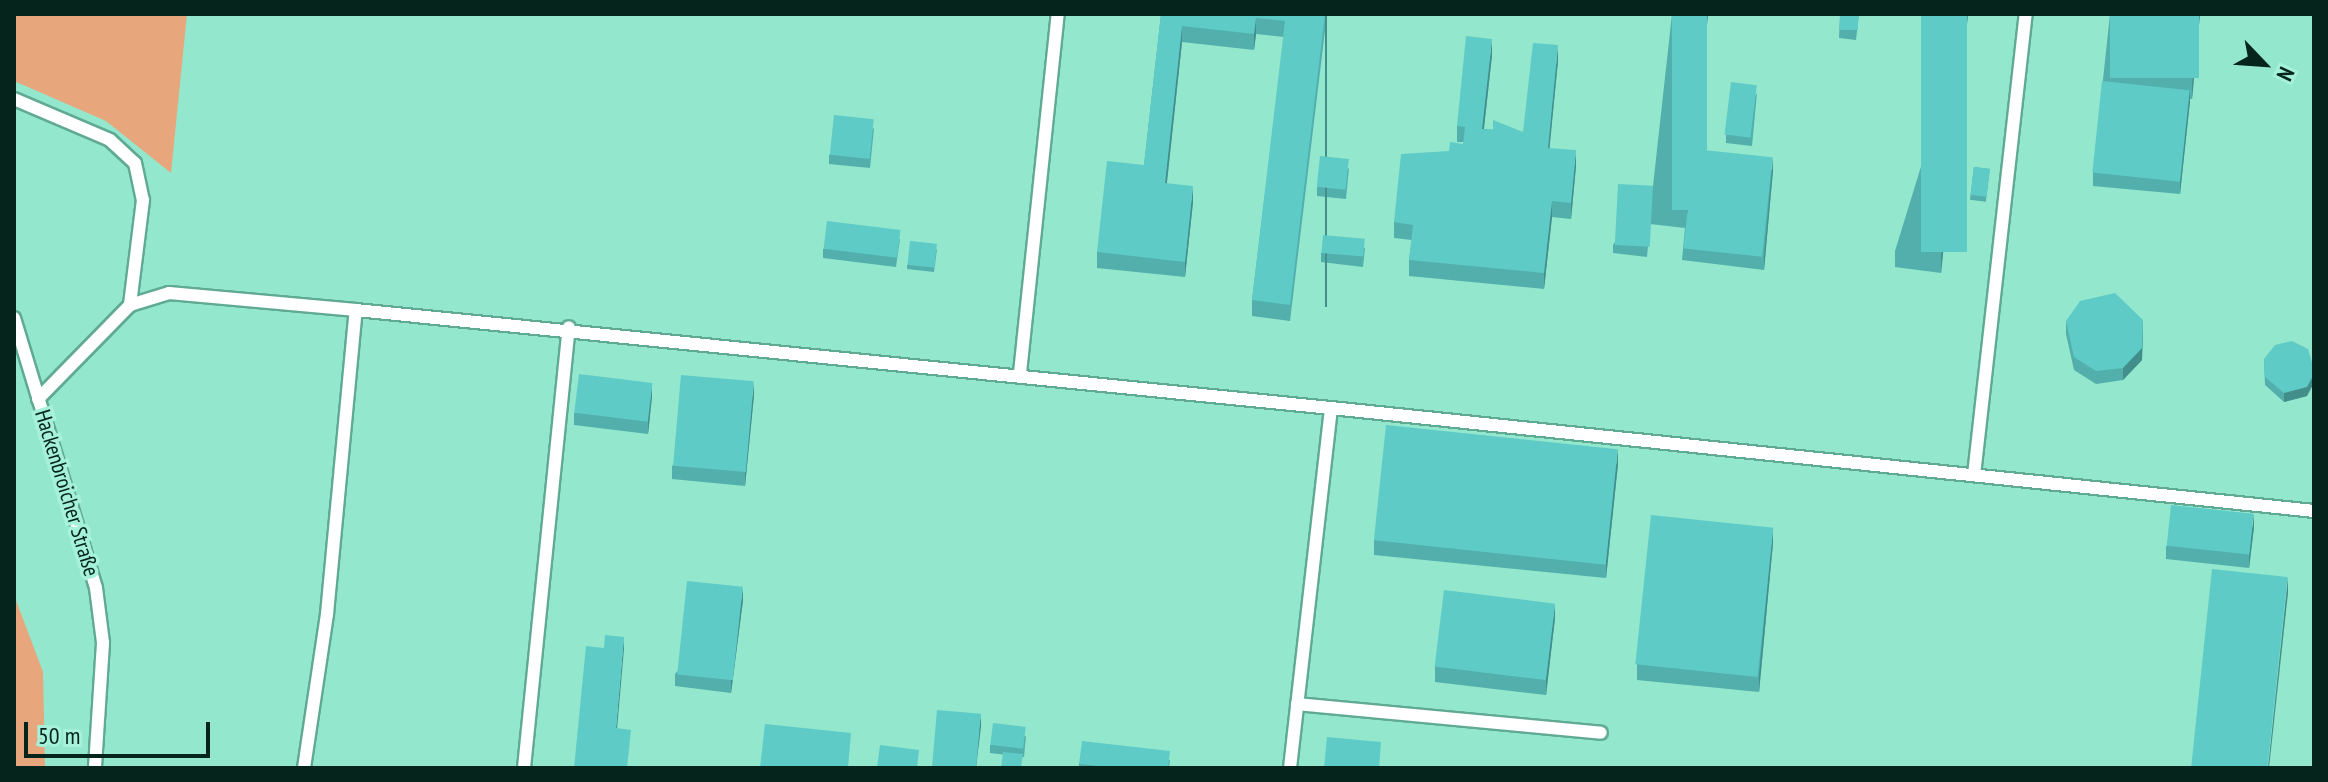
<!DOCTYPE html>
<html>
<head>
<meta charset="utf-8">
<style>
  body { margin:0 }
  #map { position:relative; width:2328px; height:782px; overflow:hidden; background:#a6f1d9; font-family:"PT Sans Narrow",sans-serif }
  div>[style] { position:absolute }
  .built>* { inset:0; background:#93e7cd; transform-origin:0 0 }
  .green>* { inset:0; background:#e8a67d }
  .roads { filter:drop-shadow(2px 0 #60aa94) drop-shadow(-2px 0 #60aa94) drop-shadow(0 2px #60aa94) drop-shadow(0 -2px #60aa94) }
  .lane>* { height:12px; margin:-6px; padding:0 6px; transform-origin:6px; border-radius:6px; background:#fff }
  .wall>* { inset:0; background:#52afab; transform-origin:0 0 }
  .shaded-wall>* { inset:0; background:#428e8b; transform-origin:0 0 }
  .building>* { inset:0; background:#5fcbc7; transform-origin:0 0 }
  span { translate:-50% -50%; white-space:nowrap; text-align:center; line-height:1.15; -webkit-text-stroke:7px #a6f1d9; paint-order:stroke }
  .street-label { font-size:22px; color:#04241c }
  .frame { position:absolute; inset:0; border:16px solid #04241c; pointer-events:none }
  .north { position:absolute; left:2224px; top:24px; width:80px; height:80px; -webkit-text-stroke:6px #a6f1d9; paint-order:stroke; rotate:115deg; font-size:22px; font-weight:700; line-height:32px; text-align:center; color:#04241c }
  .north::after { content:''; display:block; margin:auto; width:28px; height:36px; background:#04241c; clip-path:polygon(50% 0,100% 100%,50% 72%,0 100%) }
  .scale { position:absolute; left:24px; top:722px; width:186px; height:36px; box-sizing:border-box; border:4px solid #04241c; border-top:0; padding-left:10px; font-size:24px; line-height:28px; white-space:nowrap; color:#04241c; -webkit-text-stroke:6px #a6f1d9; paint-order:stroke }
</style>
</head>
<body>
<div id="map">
  <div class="built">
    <div style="left:14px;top:14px;width:2300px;height:754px"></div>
  </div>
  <div class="green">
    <div style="clip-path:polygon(14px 14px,187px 14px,171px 173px,106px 121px,14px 81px)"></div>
    <div style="clip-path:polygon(14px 595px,43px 672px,45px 768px,14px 766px)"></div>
  </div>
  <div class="roads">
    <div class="lane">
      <div style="left:14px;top:99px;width:104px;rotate:23.1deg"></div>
      <div style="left:110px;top:140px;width:34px;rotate:43deg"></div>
      <div style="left:135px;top:163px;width:38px;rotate:78deg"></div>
      <div style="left:143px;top:200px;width:106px;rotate:97.1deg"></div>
      <div style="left:14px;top:318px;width:282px;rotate:73.1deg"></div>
      <div style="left:96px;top:588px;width:55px;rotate:82.7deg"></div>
      <div style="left:103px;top:643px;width:125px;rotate:93.7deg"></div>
      <div style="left:1020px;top:373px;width:361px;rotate:-84deg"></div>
      <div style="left:38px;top:399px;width:132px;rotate:-45.6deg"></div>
      <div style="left:130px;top:305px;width:41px;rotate:-17.1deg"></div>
      <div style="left:169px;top:293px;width:188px;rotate:5.2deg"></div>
      <div style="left:1974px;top:475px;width:464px;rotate:-83.6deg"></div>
      <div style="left:1297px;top:704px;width:305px;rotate:5.4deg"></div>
      <div style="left:304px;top:768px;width:156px;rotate:-81.5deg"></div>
      <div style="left:327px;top:614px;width:305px;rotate:-84.6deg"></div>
      <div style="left:356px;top:310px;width:980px;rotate:5.74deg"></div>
      <div style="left:524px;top:768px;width:443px;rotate:-84.2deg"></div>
      <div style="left:1290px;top:768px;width:362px;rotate:-83.5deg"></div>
      <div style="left:1331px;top:408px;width:988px;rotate:5.98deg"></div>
    </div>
  </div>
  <div class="wall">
    <div style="clip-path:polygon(1161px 14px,1327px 14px,1290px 321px,1252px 316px,1252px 300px,1284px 37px,1256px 34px,1254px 50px,1182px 42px,1167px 183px,1193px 202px,1185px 277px,1097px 268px,1097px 252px,1144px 165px)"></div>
    <div style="clip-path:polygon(1672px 14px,1708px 14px,1695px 149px,1773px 170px,1764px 270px,1682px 260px,1685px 228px,1650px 224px,1647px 257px,1613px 253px,1613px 245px,1653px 186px)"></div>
    <div style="clip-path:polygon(1840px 14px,1859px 14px,1856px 40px,1839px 38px)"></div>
    <div style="clip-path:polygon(1968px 14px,1941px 273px,1895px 267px,1895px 251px)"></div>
    <div style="clip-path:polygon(2110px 14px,2200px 14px,2192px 99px,2190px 99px,2180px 194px,2093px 186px,2093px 173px)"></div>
    <div style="clip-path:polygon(1492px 55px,1484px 129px,1523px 132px,1558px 61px,1549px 148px,1576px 166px,1571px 219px,1552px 217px,1544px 289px,1409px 276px,1409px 260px,1412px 240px,1394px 238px,1394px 222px,1449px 151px,1463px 144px,1464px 142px,1457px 142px,1457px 126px)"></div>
    <div style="clip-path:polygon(1757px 93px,1752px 146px,1726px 143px,1726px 135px)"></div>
    <div style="clip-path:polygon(874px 128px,870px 168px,829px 164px,829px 155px)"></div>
    <div style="left:1974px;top:167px;width:16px;height:33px;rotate:7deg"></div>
    <div style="clip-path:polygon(1349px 168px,1346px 199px,1317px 196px,1317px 187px)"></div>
    <div style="clip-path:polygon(900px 239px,896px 267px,823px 258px,823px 249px)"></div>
    <div style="clip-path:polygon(1365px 248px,1363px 267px,1321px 262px,1321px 253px)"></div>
    <div style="clip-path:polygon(937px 249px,934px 272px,907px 269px,907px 265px)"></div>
    <div style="clip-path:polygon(2066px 321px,2143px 333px,2142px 360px,2123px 380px,2096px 384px,2074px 370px,2066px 334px)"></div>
    <div style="clip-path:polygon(2264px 359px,2307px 396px,2284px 402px,2265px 385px)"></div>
    <div style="clip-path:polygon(754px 395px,745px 486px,672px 479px,672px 466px)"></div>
    <div style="clip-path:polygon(652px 396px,648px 434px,574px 425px,574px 413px)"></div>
    <div style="clip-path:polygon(1618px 464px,1606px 578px,1374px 555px,1374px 540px)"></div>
    <div style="clip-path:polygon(2254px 527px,2249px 568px,2166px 559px,2166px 546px)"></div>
    <div style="clip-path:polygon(1773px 543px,1759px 692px,1637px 680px,1637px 664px)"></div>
    <div style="clip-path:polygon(743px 600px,731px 693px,675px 686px,675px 674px)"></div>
    <div style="clip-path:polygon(1555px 618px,1546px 695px,1435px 682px,1435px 666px)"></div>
    <div style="clip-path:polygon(1026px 736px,1024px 757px,990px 753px,990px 745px)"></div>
    <div style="clip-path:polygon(1170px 760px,1169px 768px,1079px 768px,1079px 764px)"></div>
  </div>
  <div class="shaded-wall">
    <div style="left:1325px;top:14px;width:2px;height:293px"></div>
    <div style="clip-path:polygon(1707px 14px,1708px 14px,1687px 228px,1687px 212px)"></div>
    <div style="clip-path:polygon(1967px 14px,1968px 14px,1941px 273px,1941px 257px)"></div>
    <div style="clip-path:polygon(2199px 14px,2200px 14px,2192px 99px,2192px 86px)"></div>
    <div style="clip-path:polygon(1256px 18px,1256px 34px,1254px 50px,1254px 34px)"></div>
    <div style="clip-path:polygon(1182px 26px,1182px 42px,1165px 199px,1165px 183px)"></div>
    <div style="clip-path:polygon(1492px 39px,1492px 55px,1482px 145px,1482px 129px)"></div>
    <div style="clip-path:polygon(1558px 45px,1558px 61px,1548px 164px,1548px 148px)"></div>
    <div style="clip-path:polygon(2190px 90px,2190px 102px,2180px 194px,2180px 182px)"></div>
    <div style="clip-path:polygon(1576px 150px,1576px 166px,1571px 219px,1571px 203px)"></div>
    <div style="clip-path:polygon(1773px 157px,1773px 170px,1764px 270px,1764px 257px)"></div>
    <div style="clip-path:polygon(1193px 186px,1193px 202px,1185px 277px,1185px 262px)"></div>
    <div style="clip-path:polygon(1552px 201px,1552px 217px,1544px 289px,1544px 273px)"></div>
    <div style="clip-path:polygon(2143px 320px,2142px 360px,2123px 380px,2123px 368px)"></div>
    <div style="clip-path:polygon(2314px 374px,2314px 383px,2307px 396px,2284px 402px,2284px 393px)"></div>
    <div style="clip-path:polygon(754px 382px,754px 395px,745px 486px,745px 474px)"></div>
    <div style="clip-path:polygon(652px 383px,652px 396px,648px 434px,648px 421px)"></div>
    <div style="clip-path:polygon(1618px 448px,1618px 464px,1606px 578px,1606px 562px)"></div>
    <div style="clip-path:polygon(2254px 514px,2254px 527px,2249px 568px,2249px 556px)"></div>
    <div style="clip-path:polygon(1773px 527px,1773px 543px,1759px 692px,1759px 676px)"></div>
    <div style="clip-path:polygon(2288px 577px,2288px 593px,2269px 768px,2268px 768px)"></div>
    <div style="clip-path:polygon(743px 587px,743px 600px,731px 693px,731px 681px)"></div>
    <div style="clip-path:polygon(1555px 603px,1555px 618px,1546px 695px,1546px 679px)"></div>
    <div style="clip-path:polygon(624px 637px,624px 649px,616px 741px,616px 728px)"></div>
    <div style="clip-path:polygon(981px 714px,981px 727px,976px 768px,974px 768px)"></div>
  </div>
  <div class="building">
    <div style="clip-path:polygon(1161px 14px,1325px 14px,1290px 305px,1252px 300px,1285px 21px,1256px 18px,1254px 34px,1182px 26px,1165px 183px,1193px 186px,1185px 262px,1097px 252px,1107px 161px,1144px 165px)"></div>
    <div style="left:1672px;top:14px;width:35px;height:196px"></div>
    <div style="left:1840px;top:14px;width:18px;height:16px"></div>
    <div style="left:1921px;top:14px;width:46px;height:238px"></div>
    <div style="left:2110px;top:14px;width:89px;height:64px"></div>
    <div style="clip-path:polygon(1466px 36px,1492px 39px,1482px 129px,1493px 130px,1493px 120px,1523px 132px,1533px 43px,1558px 45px,1548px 148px,1576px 150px,1571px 203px,1552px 201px,1544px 273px,1409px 260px,1413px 225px,1394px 222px,1401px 154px,1449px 151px,1450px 142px,1463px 144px,1465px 127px,1457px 126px)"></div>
    <div style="left:2102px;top:81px;width:88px;height:92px;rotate:6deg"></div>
    <div style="left:1731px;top:82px;width:26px;height:53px;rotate:7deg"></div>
    <div style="left:834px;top:115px;width:40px;height:40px;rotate:6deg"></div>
    <div style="left:1694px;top:149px;width:79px;height:100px;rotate:6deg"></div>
    <div style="left:1320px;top:156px;width:29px;height:31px;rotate:6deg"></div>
    <div style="left:1974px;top:167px;width:16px;height:28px;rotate:7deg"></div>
    <div style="left:1618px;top:184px;width:35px;height:61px;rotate:3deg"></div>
    <div style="left:827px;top:221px;width:74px;height:28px;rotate:7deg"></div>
    <div style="left:1323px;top:235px;width:42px;height:18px;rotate:5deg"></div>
    <div style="left:910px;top:241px;width:27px;height:24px;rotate:6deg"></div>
    <div style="clip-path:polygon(2115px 293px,2143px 320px,2142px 348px,2123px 368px,2096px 371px,2074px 357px,2066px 321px,2080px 301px)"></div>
    <div style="clip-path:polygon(2292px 341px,2308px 349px,2314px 369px,2314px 374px,2307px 387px,2284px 393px,2265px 377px,2264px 359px,2275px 345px)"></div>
    <div style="left:579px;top:374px;width:74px;height:39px;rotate:7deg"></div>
    <div style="left:681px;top:375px;width:73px;height:91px;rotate:5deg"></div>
    <div style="left:1386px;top:425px;width:233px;height:116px;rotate:6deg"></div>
    <div style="left:2171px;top:505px;width:83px;height:41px;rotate:6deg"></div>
    <div style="left:1651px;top:515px;width:123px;height:150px;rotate:6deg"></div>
    <div style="left:2212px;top:569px;width:76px;height:200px;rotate:6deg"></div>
    <div style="left:687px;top:581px;width:56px;height:94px;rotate:6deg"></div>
    <div style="left:1444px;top:590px;width:112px;height:77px;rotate:7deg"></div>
    <div style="clip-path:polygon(605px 635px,624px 637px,616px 728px,631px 730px,627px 768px,574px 768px,586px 646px,604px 648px)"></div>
    <div style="left:937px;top:710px;width:44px;height:58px;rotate:5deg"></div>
    <div style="left:993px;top:723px;width:33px;height:22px;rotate:7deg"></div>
    <div style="clip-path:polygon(765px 724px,851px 733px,848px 768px,760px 768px)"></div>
    <div style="clip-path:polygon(1327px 737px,1381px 742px,1379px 768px,1324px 768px)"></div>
    <div style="clip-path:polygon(1082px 741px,1170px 751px,1168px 768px,1116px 768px,1079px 764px)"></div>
    <div style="clip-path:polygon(880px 745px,919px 750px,917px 768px,877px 768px)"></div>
    <div style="clip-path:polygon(1003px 752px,1023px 754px,1021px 768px,1001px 768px)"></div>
  </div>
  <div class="street-label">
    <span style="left:67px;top:493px;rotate:73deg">Hackenbroicher Straße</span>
  </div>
  <div class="frame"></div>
  <div class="north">N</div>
  <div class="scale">50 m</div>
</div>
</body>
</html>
